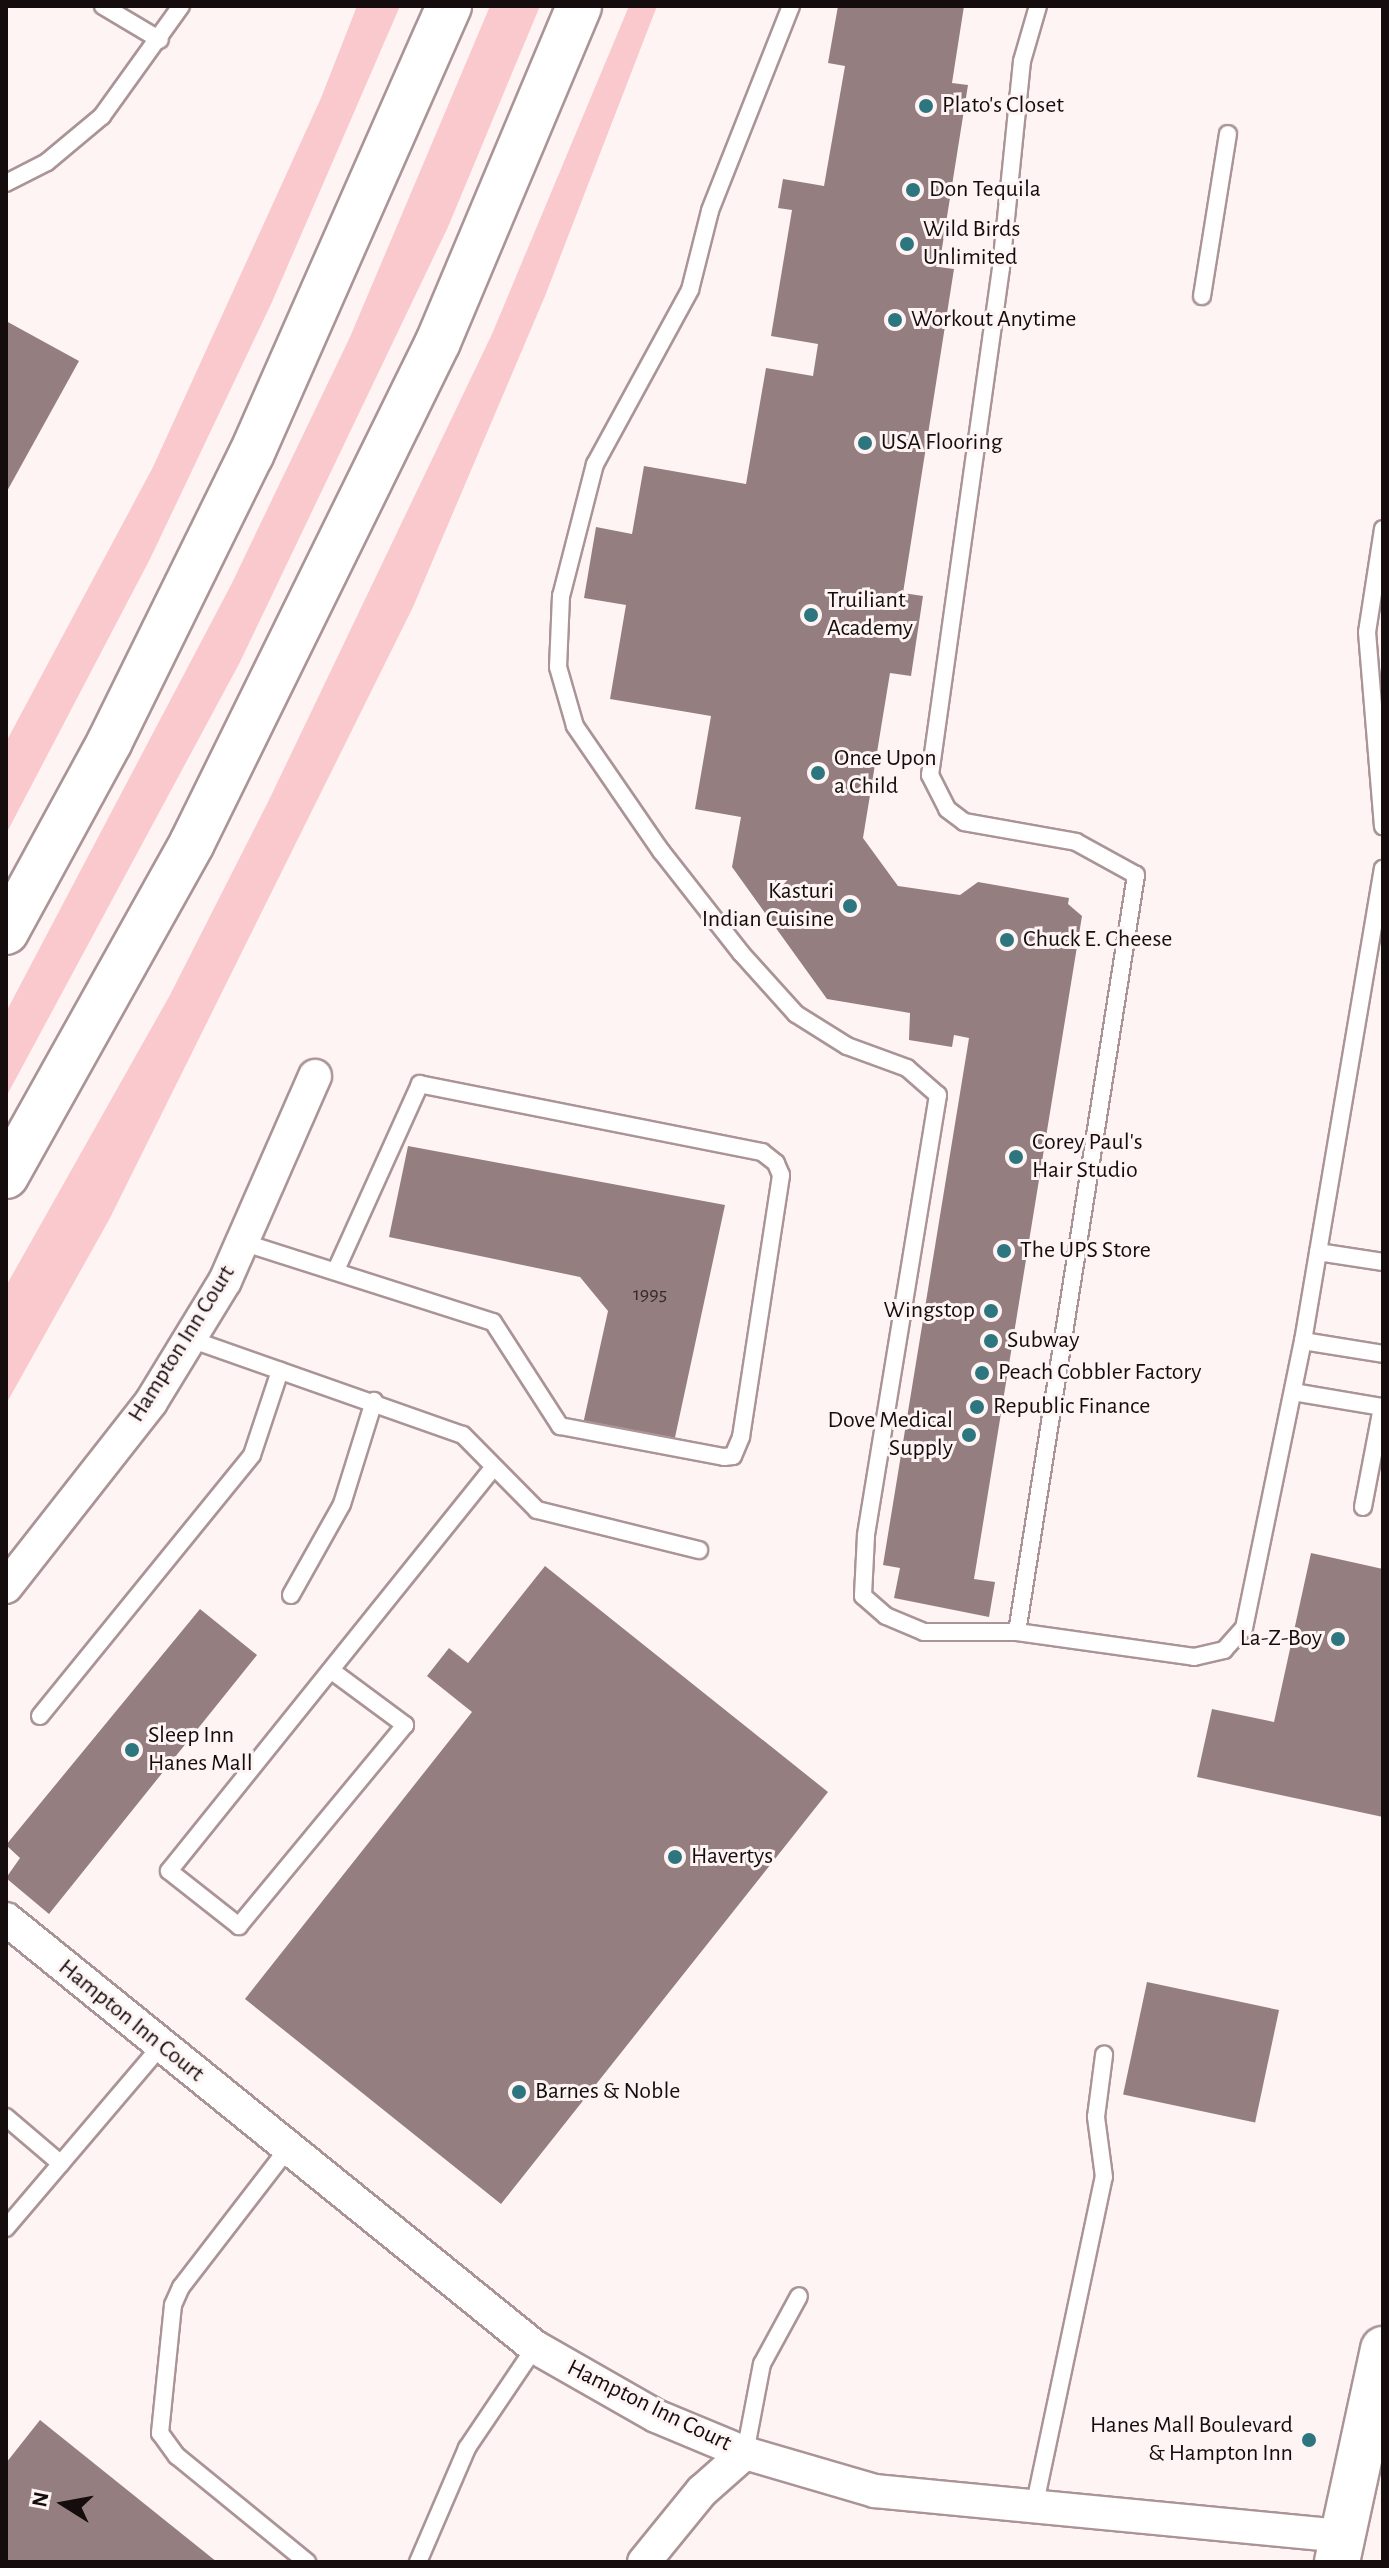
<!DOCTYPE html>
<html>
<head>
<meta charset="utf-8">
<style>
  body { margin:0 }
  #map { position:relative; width:1389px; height:2568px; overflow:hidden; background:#fef4f4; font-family:"Alegreya Sans",sans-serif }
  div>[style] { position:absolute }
  .green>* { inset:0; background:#f9c9cd }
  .building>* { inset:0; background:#957e80; transform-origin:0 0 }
  .roads { filter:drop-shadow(2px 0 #ab9496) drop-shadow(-2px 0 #ab9496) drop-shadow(0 2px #ab9496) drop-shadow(0 -2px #ab9496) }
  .service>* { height:16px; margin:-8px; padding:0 8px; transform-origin:8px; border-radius:8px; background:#fff }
  .minor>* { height:32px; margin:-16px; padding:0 16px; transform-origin:16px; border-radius:16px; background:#fff }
  .secondary>* { height:44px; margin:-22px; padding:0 22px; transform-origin:22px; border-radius:22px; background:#fff }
  .motorway>* { height:44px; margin:-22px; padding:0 22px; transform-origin:22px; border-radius:22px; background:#fff }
  .dots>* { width:22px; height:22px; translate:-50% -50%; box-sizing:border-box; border:4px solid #fef4f4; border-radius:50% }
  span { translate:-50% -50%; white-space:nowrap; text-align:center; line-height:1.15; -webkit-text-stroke:6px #fef4f4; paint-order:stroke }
  .number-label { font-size:20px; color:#35292a }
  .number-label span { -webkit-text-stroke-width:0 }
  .poi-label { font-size:24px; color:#150d0d }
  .left { translate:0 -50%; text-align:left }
  .right { translate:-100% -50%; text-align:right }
  .street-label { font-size:24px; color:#150d0d }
  .frame { position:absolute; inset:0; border:8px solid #150d0d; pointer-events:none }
  .north { position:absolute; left:24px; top:2464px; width:80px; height:80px; -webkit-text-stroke:6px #fef4f4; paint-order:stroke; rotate:281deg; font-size:22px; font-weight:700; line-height:32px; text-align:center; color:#150d0d }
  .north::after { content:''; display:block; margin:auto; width:28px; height:36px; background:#150d0d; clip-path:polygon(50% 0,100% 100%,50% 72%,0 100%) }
</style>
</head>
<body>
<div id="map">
  <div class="green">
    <div style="clip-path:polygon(357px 6px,400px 6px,272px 302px,150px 559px,6px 834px,6px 742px,153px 467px,321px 98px)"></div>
    <div style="clip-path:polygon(490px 6px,540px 6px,448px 227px,239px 664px,6px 1097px,6px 1012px,231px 585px,350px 337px)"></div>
    <div style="clip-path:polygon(629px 6px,657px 6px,545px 296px,413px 607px,110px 1218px,6px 1404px,6px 1286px,170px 995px,269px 800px,492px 334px)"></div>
  </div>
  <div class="building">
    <div style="clip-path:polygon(838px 6px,964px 6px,952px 83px,968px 85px,939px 267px,954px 269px,903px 593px,923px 596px,911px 676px,890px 673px,863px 838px,898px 886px,960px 895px,978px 882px,1069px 898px,1068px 904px,1082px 916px,974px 1579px,995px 1582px,989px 1617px,894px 1598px,900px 1568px,883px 1565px,969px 1038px,954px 1035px,952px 1047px,909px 1040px,910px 1013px,827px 999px,732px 867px,741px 817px,695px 809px,711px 716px,610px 699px,626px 605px,584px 598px,596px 527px,632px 534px,644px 466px,746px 484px,766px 368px,813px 376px,818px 344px,771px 336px,792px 210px,778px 208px,783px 179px,824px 186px,845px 66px,828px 63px)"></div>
    <div style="clip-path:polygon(6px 321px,79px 361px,6px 493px)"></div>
    <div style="clip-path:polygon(408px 1146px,725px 1205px,674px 1442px,583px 1424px,608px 1311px,580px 1277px,389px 1237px)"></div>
    <div style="clip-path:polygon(1311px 1553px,1383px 1569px,1383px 1817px,1197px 1777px,1212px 1709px,1274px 1722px)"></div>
    <div style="clip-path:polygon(545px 1566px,828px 1792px,501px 2204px,245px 1999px,472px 1712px,427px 1676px,449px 1648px,468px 1663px)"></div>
    <div style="clip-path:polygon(200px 1609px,257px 1655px,49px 1914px,6px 1878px,20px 1858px,6px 1845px)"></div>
    <div style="left:1147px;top:1982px;width:135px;height:115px;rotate:12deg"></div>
    <div style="clip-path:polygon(40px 2420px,217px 2562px,6px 2562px,6px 2463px)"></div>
  </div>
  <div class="roads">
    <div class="service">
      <div style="left:103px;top:6px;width:66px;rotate:30.8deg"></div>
      <div style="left:791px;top:6px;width:220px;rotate:111.6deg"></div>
      <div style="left:710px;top:211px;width:81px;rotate:104.2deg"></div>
      <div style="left:690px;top:290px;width:198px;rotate:118.6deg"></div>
      <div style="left:595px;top:464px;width:136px;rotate:104.4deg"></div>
      <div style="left:561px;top:596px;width:71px;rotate:92.4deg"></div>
      <div style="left:558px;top:667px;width:61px;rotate:73.9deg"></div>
      <div style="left:575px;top:726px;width:152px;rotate:55.5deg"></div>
      <div style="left:661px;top:851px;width:130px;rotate:51.9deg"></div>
      <div style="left:741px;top:953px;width:82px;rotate:48deg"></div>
      <div style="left:796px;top:1014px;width:60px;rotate:32.1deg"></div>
      <div style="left:847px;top:1046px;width:64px;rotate:20.1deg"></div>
      <div style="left:907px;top:1068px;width:41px;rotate:41.1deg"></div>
      <div style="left:938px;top:1095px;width:447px;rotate:99.3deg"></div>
      <div style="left:866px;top:1536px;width:60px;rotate:92.9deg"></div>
      <div style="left:863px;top:1596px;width:30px;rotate:41deg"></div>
      <div style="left:886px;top:1616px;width:41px;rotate:22.8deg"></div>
      <div style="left:924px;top:1632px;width:93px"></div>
      <div style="left:1038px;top:6px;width:57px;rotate:106.2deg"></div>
      <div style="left:1022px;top:61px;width:208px;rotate:95.8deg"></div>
      <div style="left:1001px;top:268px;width:512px;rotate:97.97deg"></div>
      <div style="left:930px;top:775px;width:38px;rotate:63deg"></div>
      <div style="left:947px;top:809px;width:21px;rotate:37deg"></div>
      <div style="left:964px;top:822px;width:114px;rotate:10.1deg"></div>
      <div style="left:1076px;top:842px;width:68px;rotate:28.8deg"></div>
      <div style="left:1136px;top:875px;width:766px;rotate:98.93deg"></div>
      <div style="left:1017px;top:1632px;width:179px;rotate:8deg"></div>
      <div style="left:1194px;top:1657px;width:31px;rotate:-13deg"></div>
      <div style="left:1224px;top:1650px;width:30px;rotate:-48deg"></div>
      <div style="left:1244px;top:1628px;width:293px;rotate:-78.4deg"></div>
      <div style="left:1303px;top:1341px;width:479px;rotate:-80.4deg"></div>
      <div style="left:6px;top:183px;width:46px;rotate:-27.1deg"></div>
      <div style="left:47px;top:162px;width:72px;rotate:-39.9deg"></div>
      <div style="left:102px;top:116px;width:135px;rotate:-54.3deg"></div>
      <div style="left:1202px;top:296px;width:164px;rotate:-80.9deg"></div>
      <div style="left:1383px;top:529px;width:104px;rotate:98.8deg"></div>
      <div style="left:1367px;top:632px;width:195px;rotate:85.3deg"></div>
      <div style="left:242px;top:1242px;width:263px;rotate:17.7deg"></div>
      <div style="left:493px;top:1322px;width:124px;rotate:57.2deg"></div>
      <div style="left:560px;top:1426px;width:167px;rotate:10.7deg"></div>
      <div style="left:724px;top:1457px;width:9px;rotate:-6deg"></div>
      <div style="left:733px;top:1456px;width:21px;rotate:-67deg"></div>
      <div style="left:741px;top:1437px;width:265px;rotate:-81.3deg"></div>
      <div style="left:781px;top:1175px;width:13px;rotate:-113deg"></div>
      <div style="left:776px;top:1163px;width:18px;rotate:-142deg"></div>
      <div style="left:762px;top:1152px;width:349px;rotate:-168.8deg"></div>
      <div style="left:420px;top:1084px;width:204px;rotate:114.3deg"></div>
      <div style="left:1318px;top:1252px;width:66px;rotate:8.7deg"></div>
      <div style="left:190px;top:1339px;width:289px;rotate:19.4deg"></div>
      <div style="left:463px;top:1435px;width:105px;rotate:45.4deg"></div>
      <div style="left:537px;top:1510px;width:167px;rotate:13.9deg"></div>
      <div style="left:1303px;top:1341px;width:81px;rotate:9.2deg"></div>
      <div style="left:1293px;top:1392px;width:91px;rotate:9.5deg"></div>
      <div style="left:1363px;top:1507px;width:102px;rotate:-79.2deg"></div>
      <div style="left:291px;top:1595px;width:104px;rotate:-60.7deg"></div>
      <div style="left:342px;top:1504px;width:108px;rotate:-72.7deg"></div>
      <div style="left:332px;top:1671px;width:91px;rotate:36.5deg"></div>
      <div style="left:405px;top:1725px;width:261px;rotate:129.6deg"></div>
      <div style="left:239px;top:1926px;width:89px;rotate:-141.8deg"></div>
      <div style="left:169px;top:1871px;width:517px;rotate:-51.2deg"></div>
      <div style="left:40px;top:1716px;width:336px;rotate:-50.9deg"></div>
      <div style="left:252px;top:1455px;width:89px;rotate:-71.6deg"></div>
      <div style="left:6px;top:2117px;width:72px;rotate:40.5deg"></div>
      <div style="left:289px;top:2147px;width:177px;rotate:127.6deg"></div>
      <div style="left:181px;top:2287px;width:20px;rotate:114deg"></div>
      <div style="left:173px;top:2305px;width:129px;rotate:95.8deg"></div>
      <div style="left:160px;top:2433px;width:29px;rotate:54deg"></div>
      <div style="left:177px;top:2456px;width:168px;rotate:39.2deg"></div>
      <div style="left:6px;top:2228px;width:239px;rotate:-49.6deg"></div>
      <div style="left:745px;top:2453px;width:91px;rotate:-79.2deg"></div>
      <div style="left:762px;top:2364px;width:77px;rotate:-61.4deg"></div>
      <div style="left:1034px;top:2508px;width:338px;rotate:-78.1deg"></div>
      <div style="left:1104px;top:2177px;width:61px;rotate:-97.6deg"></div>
      <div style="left:1096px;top:2117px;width:63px;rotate:-82.6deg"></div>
      <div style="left:418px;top:2562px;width:124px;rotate:-66.7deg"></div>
      <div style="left:467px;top:2448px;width:122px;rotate:-56deg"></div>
    </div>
    <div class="minor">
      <div style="left:6px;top:1587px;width:235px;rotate:-51.9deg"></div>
      <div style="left:151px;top:1402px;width:142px;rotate:-58.6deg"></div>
      <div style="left:225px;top:1281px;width:224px;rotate:-66.3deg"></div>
      <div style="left:6px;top:1919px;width:680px;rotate:38.98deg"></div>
      <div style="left:535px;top:2347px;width:139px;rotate:29.7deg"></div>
      <div style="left:656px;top:2416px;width:96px;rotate:22.6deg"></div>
      <div style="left:745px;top:2453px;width:135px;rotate:16.3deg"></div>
      <div style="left:875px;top:2491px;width:470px;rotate:5.5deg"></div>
      <div style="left:644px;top:2562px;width:92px;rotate:-50.8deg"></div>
      <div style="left:702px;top:2491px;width:57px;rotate:-41.5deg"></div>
    </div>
    <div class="secondary">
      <div style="left:1337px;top:2562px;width:218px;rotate:-77.8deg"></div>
    </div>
    <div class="motorway">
      <div style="left:6px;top:932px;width:217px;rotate:-61.4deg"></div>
      <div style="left:110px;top:741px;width:319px;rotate:-63.8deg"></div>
      <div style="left:251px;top:455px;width:491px;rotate:-66.2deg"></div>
      <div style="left:6px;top:1176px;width:381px;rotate:-60.8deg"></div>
      <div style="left:192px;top:843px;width:558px;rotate:-63.85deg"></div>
      <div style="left:438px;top:342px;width:364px;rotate:-67.2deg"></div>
    </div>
  </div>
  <div class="dots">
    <div style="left:926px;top:106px;background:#2d757f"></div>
    <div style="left:913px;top:190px;background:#2d757f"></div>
    <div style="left:907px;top:244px;background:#2d757f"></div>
    <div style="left:895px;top:320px;background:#2d757f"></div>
    <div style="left:865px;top:443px;background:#2d757f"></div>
    <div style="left:811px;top:615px;background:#2d757f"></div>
    <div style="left:818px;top:773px;background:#2d757f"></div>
    <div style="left:850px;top:906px;background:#2d757f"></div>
    <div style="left:1007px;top:940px;background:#2d757f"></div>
    <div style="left:1016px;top:1157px;background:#2d757f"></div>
    <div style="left:1004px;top:1251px;background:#2d757f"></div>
    <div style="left:991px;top:1311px;background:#2d757f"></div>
    <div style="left:991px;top:1341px;background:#2d757f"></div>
    <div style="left:982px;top:1373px;background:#2d757f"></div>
    <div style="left:977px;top:1407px;background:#2d757f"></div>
    <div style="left:969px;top:1435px;background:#2d757f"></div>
    <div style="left:1338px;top:1639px;background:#2d757f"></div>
    <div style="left:132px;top:1750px;background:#2d757f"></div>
    <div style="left:675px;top:1857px;background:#2d757f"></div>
    <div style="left:519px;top:2092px;background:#2d757f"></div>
    <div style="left:1309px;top:2440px;background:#2d757f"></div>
  </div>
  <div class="number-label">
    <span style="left:650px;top:1294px">1995</span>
  </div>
  <div class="poi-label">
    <span class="left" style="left:942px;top:106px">Plato's Closet</span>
    <span class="left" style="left:929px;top:190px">Don Tequila</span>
    <span class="left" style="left:923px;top:244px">Wild Birds<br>Unlimited</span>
    <span class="left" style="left:911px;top:320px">Workout Anytime</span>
    <span class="left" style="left:881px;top:443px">USA Flooring</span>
    <span class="left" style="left:827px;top:615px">Truiliant<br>Academy</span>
    <span class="left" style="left:834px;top:773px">Once Upon<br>a Child</span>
    <span class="right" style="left:834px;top:906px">Kasturi<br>Indian Cuisine</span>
    <span class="left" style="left:1023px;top:940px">Chuck E. Cheese</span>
    <span class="left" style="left:1032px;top:1157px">Corey Paul's<br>Hair Studio</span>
    <span class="left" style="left:1020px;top:1251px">The UPS Store</span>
    <span class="right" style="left:975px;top:1311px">Wingstop</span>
    <span class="left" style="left:1007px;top:1341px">Subway</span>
    <span class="left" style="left:998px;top:1373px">Peach Cobbler Factory</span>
    <span class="left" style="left:993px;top:1407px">Republic Finance</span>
    <span class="right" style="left:953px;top:1435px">Dove Medical<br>Supply</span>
    <span class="right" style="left:1322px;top:1639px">La-Z-Boy</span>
    <span class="left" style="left:148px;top:1750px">Sleep Inn<br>Hanes Mall</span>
    <span class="left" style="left:691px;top:1857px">Havertys</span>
    <span class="left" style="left:535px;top:2092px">Barnes &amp; Noble</span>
    <span class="right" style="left:1293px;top:2440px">Hanes Mall Boulevard<br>&amp; Hampton Inn</span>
  </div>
  <div class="street-label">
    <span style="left:182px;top:1344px;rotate:-58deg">Hampton Inn Court</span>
    <span style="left:131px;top:2021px;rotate:39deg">Hampton Inn Court</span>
    <span style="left:649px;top:2406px;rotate:26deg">Hampton Inn Court</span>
  </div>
  <div class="frame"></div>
  <div class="north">N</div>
</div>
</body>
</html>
